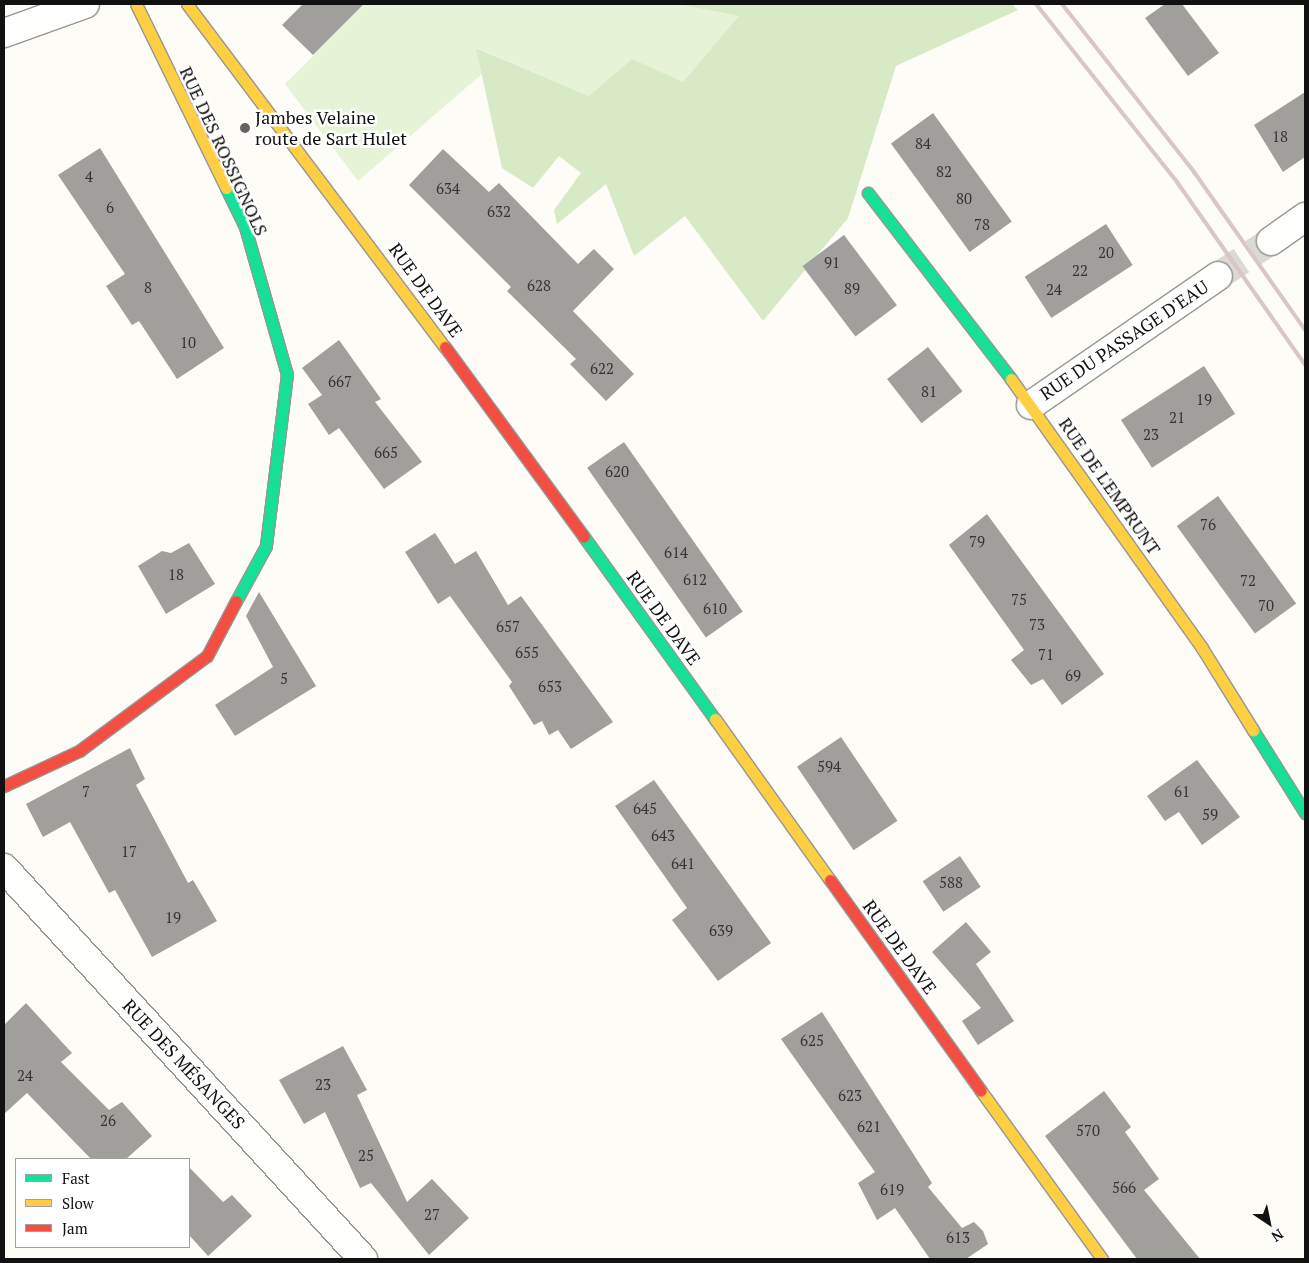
<!DOCTYPE html>
<html>
<head>
<meta charset="utf-8">
<style>
  body { margin:0 }
  #map { position:relative; width:1309px; height:1263px; overflow:hidden; background:#fdfcf7; font-family:"PT Serif",serif }
  div>[style] { position:absolute }
  .green>* { inset:0; background:#e7f3d7 }
  .forest>* { inset:0; background:#d8eac5 }
  .building>* { inset:0; background:#a19f9c; transform-origin:0 0 }
  .street-tunnel>* { height:28px; margin-top:-14px; transform-origin:0; background:repeating-linear-gradient(90deg,#dad9d4 0 28px,transparent 0 42px) }
  .roads { filter:drop-shadow(1px 0 #979795) drop-shadow(-1px 0 #979795) drop-shadow(0 1px #979795) drop-shadow(0 -1px #979795) }
  .street>* { height:28px; margin:-14px; padding:0 14px; transform-origin:14px; border-radius:14px; background:#fffffe }
  .fast>* { height:11px; margin:-5.5px; padding:0 5.5px; transform-origin:5.5px; border-radius:5.5px; background:#16e098 }
  .slow>* { height:11px; margin:-5.5px; padding:0 5.5px; transform-origin:5.5px; border-radius:5.5px; background:#ffcf43 }
  .jam>* { height:11px; margin:-5.5px; padding:0 5.5px; transform-origin:5.5px; border-radius:5.5px; background:#f24e42 }
  .rail>* { height:4px; margin:-2px; padding:0 2px; transform-origin:2px; border-radius:2px; background:#d9c6c7 }
  .dots>* { width:14px; height:14px; translate:-50% -50%; box-sizing:border-box; border:2px solid #fff; border-radius:50% }
  span { translate:-50% -50%; white-space:nowrap; text-align:center; line-height:1.15; -webkit-text-stroke:5px #fff; paint-order:stroke }
  .number-label { font-size:15px; color:#353434 }
  .number-label span { -webkit-text-stroke-width:0 }
  .poi-label { font-size:18px; color:#111 }
  .left { translate:0 -50%; text-align:left }
  .street-label { font-size:18px; color:#111 }
  .frame { position:absolute; inset:0; border:5px solid #111; pointer-events:none }
  .legend { position:absolute; left:15px; top:1158px; width:175px; height:90px; box-sizing:border-box; background:#fff; border:1px solid #a0a0a0; margin:0; padding:6px 9px; list-style:none; font-size:15px; color:#111 }
  .legend li { display:flex; align-items:center; gap:10px; height:25px }
  .legend b { width:25px; border:1px solid #a0a0a0 }
  .north { position:absolute; left:1244px; top:1198px; width:50px; height:50px; -webkit-text-stroke:4px #fff; paint-order:stroke; rotate:146deg; font-size:14px; font-weight:700; line-height:20px; text-align:center; color:#111 }
  .north::after { content:''; display:block; margin:auto; width:18px; height:22px; background:#111; clip-path:polygon(50% 0,100% 100%,50% 72%,0 100%) }
</style>
</head>
<body>
<div id="map">
  <div class="green">
    <div style="clip-path:polygon(365px 4px,677px 4px,740px 16px,683px 82px,632px 60px,589px 96px,477px 48px,482px 74px,358px 181px,285px 84px)"></div>
  </div>
  <div class="forest">
    <div style="clip-path:polygon(677px 4px,1012px 4px,1018px 10px,896px 66px,848px 218px,763px 321px,685px 216px,634px 256px,606px 184px,557px 224px,554px 210px,581px 173px,559px 156px,533px 188px,502px 168px,476px 48px,589px 96px,632px 59px,683px 82px,739px 16px)"></div>
  </div>
  <div class="building">
    <div style="clip-path:polygon(303px 4px,364px 4px,313px 55px,282px 25px)"></div>
    <div style="clip-path:polygon(1165px 4px,1182px 4px,1219px 53px,1188px 76px,1145px 18px)"></div>
    <div style="clip-path:polygon(1305px 92px,1305px 157px,1283px 172px,1254px 125px)"></div>
    <div style="left:933px;top:113px;width:134px;height:52px;rotate:54deg"></div>
    <div style="clip-path:polygon(100px 148px,224px 348px,177px 379px,139px 321px,132px 325px,106px 286px,125px 274px,58px 175px)"></div>
    <div style="clip-path:polygon(443px 149px,489px 192px,499px 183px,578px 264px,594px 249px,614px 269px,573px 311px,634px 374px,606px 401px,570px 364px,576px 359px,507px 291px,511px 287px,409px 185px)"></div>
    <div style="left:1106px;top:224px;width:49px;height:97px;rotate:57deg"></div>
    <div style="left:844px;top:235px;width:88px;height:52px;rotate:53deg"></div>
    <div style="clip-path:polygon(339px 340px,381px 399px,375px 402px,422px 462px,384px 489px,339px 428px,329px 435px,308px 404px,322px 395px,302px 368px)"></div>
    <div style="left:928px;top:347px;width:56px;height:52px;rotate:52deg"></div>
    <div style="left:1204px;top:366px;width:57px;height:99px;rotate:57deg"></div>
    <div style="left:624px;top:442px;width:207px;height:45px;rotate:55deg"></div>
    <div style="left:1218px;top:496px;width:133px;height:51px;rotate:54deg"></div>
    <div style="clip-path:polygon(987px 514px,1104px 674px,1062px 705px,1043px 679px,1031px 685px,1011px 660px,1024px 650px,949px 545px)"></div>
    <div style="clip-path:polygon(435px 533px,455px 564px,476px 551px,508px 605px,521px 596px,613px 722px,571px 749px,558px 730px,549px 735px,542px 721px,534px 725px,509px 686px,512px 682px,450px 596px,438px 604px,405px 552px)"></div>
    <div style="clip-path:polygon(189px 543px,215px 584px,166px 614px,138px 566px,162px 551px,171px 553px)"></div>
    <div style="clip-path:polygon(259px 592px,316px 686px,235px 736px,215px 705px,273px 667px,246px 616px)"></div>
    <div style="left:841px;top:737px;width:101px;height:53px;rotate:56deg"></div>
    <div style="clip-path:polygon(130px 748px,145px 779px,136px 785px,188px 883px,193px 880px,217px 921px,152px 957px,115px 890px,109px 893px,70px 822px,43px 837px,26px 804px)"></div>
    <div style="clip-path:polygon(1197px 760px,1240px 817px,1202px 845px,1179px 812px,1165px 821px,1147px 796px)"></div>
    <div style="clip-path:polygon(654px 780px,771px 943px,718px 981px,672px 920px,687px 908px,615px 806px)"></div>
    <div style="left:960px;top:856px;width:37px;height:45px;rotate:56deg"></div>
    <div style="clip-path:polygon(966px 922px,991px 952px,976px 964px,1014px 1021px,978px 1045px,962px 1021px,981px 1008px,932px 952px)"></div>
    <div style="clip-path:polygon(26px 1003px,72px 1053px,61px 1062px,109px 1110px,122px 1102px,152px 1136px,126px 1159px,91px 1159px,27px 1093px,4px 1114px,4px 1025px)"></div>
    <div style="clip-path:polygon(822px 1012px,932px 1183px,928px 1187px,962px 1228px,974px 1222px,983px 1231px,988px 1244px,966px 1259px,930px 1259px,895px 1208px,877px 1220px,858px 1183px,875px 1172px,781px 1039px)"></div>
    <div style="clip-path:polygon(343px 1046px,367px 1090px,357px 1095px,407px 1202px,432px 1179px,469px 1218px,429px 1255px,371px 1183px,360px 1188px,325px 1112px,304px 1124px,279px 1080px)"></div>
    <div style="clip-path:polygon(1104px 1091px,1131px 1127px,1125px 1132px,1159px 1179px,1144px 1190px,1200px 1259px,1137px 1259px,1045px 1136px)"></div>
    <div style="clip-path:polygon(189px 1167px,223px 1202px,232px 1195px,252px 1216px,208px 1256px,189px 1235px)"></div>
  </div>
  <div class="street-tunnel">
    <div style="left:1218px;top:276px;width:64px;rotate:-33.4deg"></div>
  </div>
  <div class="roads">
    <div class="street">
      <div style="left:4px;top:33px;width:86px;rotate:-19.7deg"></div>
      <div style="left:1271px;top:241px;width:42px;rotate:-35.2deg"></div>
      <div style="left:1031px;top:405px;width:227px;rotate:-34.6deg"></div>
      <div style="left:4px;top:868px;width:531px;rotate:47.44deg"></div>
    </div>
    <div class="fast">
      <div style="left:226px;top:188px;width:43px;rotate:64deg"></div>
      <div style="left:245px;top:227px;width:153px;rotate:74.1deg"></div>
      <div style="left:287px;top:374px;width:173px;rotate:97deg"></div>
      <div style="left:266px;top:546px;width:63px;rotate:118.6deg"></div>
      <div style="left:868px;top:193px;width:235px;rotate:52.4deg"></div>
      <div style="left:584px;top:537px;width:224px;rotate:54.3deg"></div>
      <div style="left:1253px;top:730px;width:98px;rotate:57.9deg"></div>
    </div>
    <div class="slow">
      <div style="left:136px;top:4px;width:205px;rotate:63.9deg"></div>
      <div style="left:187px;top:4px;width:429px;rotate:53.1deg"></div>
      <div style="left:1011px;top:379px;width:330px;rotate:54.6deg"></div>
      <div style="left:1202px;top:648px;width:97px;rotate:58.1deg"></div>
      <div style="left:715px;top:719px;width:198px;rotate:54.5deg"></div>
      <div style="left:981px;top:1091px;width:207px;rotate:54.2deg"></div>
    </div>
    <div class="jam">
      <div style="left:445px;top:347px;width:235px;rotate:53.8deg"></div>
      <div style="left:4px;top:786px;width:83px;rotate:-25deg"></div>
      <div style="left:79px;top:751px;width:159px;rotate:-36.6deg"></div>
      <div style="left:207px;top:656px;width:62px;rotate:-62.2deg"></div>
      <div style="left:830px;top:880px;width:259px;rotate:54.4deg"></div>
    </div>
  </div>
  <div class="rail">
    <div style="left:1036px;top:4px;width:227px;rotate:51.6deg"></div>
    <div style="left:1177px;top:182px;width:223px;rotate:55deg"></div>
    <div style="left:1062px;top:4px;width:214px;rotate:51.8deg"></div>
    <div style="left:1194px;top:172px;width:193px;rotate:54.9deg"></div>
  </div>
  <div class="dots">
    <div style="left:245px;top:128px;background:#646362"></div>
  </div>
  <div class="number-label">
    <span style="left:1280px;top:137px">18</span>
    <span style="left:923px;top:144px">84</span>
    <span style="left:944px;top:172px">82</span>
    <span style="left:89px;top:177px">4</span>
    <span style="left:448px;top:189px">634</span>
    <span style="left:964px;top:199px">80</span>
    <span style="left:110px;top:208px">6</span>
    <span style="left:499px;top:212px">632</span>
    <span style="left:982px;top:225px">78</span>
    <span style="left:1106px;top:253px">20</span>
    <span style="left:832px;top:263px">91</span>
    <span style="left:1080px;top:271px">22</span>
    <span style="left:539px;top:286px">628</span>
    <span style="left:148px;top:288px">8</span>
    <span style="left:852px;top:289px">89</span>
    <span style="left:1054px;top:290px">24</span>
    <span style="left:188px;top:343px">10</span>
    <span style="left:602px;top:369px">622</span>
    <span style="left:340px;top:382px">667</span>
    <span style="left:929px;top:392px">81</span>
    <span style="left:1204px;top:400px">19</span>
    <span style="left:1177px;top:418px">21</span>
    <span style="left:1151px;top:435px">23</span>
    <span style="left:386px;top:453px">665</span>
    <span style="left:617px;top:472px">620</span>
    <span style="left:1208px;top:525px">76</span>
    <span style="left:977px;top:542px">79</span>
    <span style="left:676px;top:553px">614</span>
    <span style="left:176px;top:575px">18</span>
    <span style="left:695px;top:580px">612</span>
    <span style="left:1248px;top:581px">72</span>
    <span style="left:1019px;top:600px">75</span>
    <span style="left:1266px;top:606px">70</span>
    <span style="left:715px;top:609px">610</span>
    <span style="left:1037px;top:625px">73</span>
    <span style="left:508px;top:627px">657</span>
    <span style="left:527px;top:653px">655</span>
    <span style="left:1046px;top:655px">71</span>
    <span style="left:1073px;top:676px">69</span>
    <span style="left:284px;top:679px">5</span>
    <span style="left:550px;top:687px">653</span>
    <span style="left:829px;top:767px">594</span>
    <span style="left:86px;top:792px">7</span>
    <span style="left:1182px;top:792px">61</span>
    <span style="left:645px;top:809px">645</span>
    <span style="left:1210px;top:815px">59</span>
    <span style="left:663px;top:836px">643</span>
    <span style="left:129px;top:852px">17</span>
    <span style="left:683px;top:864px">641</span>
    <span style="left:951px;top:883px">588</span>
    <span style="left:173px;top:918px">19</span>
    <span style="left:721px;top:931px">639</span>
    <span style="left:812px;top:1041px">625</span>
    <span style="left:25px;top:1076px">24</span>
    <span style="left:323px;top:1085px">23</span>
    <span style="left:850px;top:1096px">623</span>
    <span style="left:108px;top:1121px">26</span>
    <span style="left:869px;top:1127px">621</span>
    <span style="left:1088px;top:1131px">570</span>
    <span style="left:366px;top:1156px">25</span>
    <span style="left:1124px;top:1188px">566</span>
    <span style="left:892px;top:1190px">619</span>
    <span style="left:432px;top:1215px">27</span>
    <span style="left:958px;top:1238px">613</span>
  </div>
  <div class="poi-label">
    <span class="left" style="left:255px;top:128px">Jambes Velaine<br>route de Sart Hulet</span>
  </div>
  <div class="street-label">
    <span style="left:224px;top:151px;rotate:65deg">RUE DES ROSSIGNOLS</span>
    <span style="left:426px;top:290px;rotate:54deg">RUE DE DAVE</span>
    <span style="left:1124px;top:340px;rotate:-34deg">RUE DU PASSAGE D'EAU</span>
    <span style="left:1110px;top:486px;rotate:55deg">RUE DE L'EMPRUNT</span>
    <span style="left:664px;top:618px;rotate:54deg">RUE DE DAVE</span>
    <span style="left:900px;top:947px;rotate:54deg">RUE DE DAVE</span>
    <span style="left:184px;top:1064px;rotate:47deg">RUE DES MÉSANGES</span>
  </div>
  <div class="frame"></div>
  <ul class="legend">
  <li><b style="height:6px;background:#16e098"></b>Fast</li>
  <li><b style="height:6px;background:#ffcf43"></b>Slow</li>
  <li><b style="height:6px;background:#f24e42"></b>Jam</li>
  </ul>
  <div class="north">N</div>
</div>
</body>
</html>
